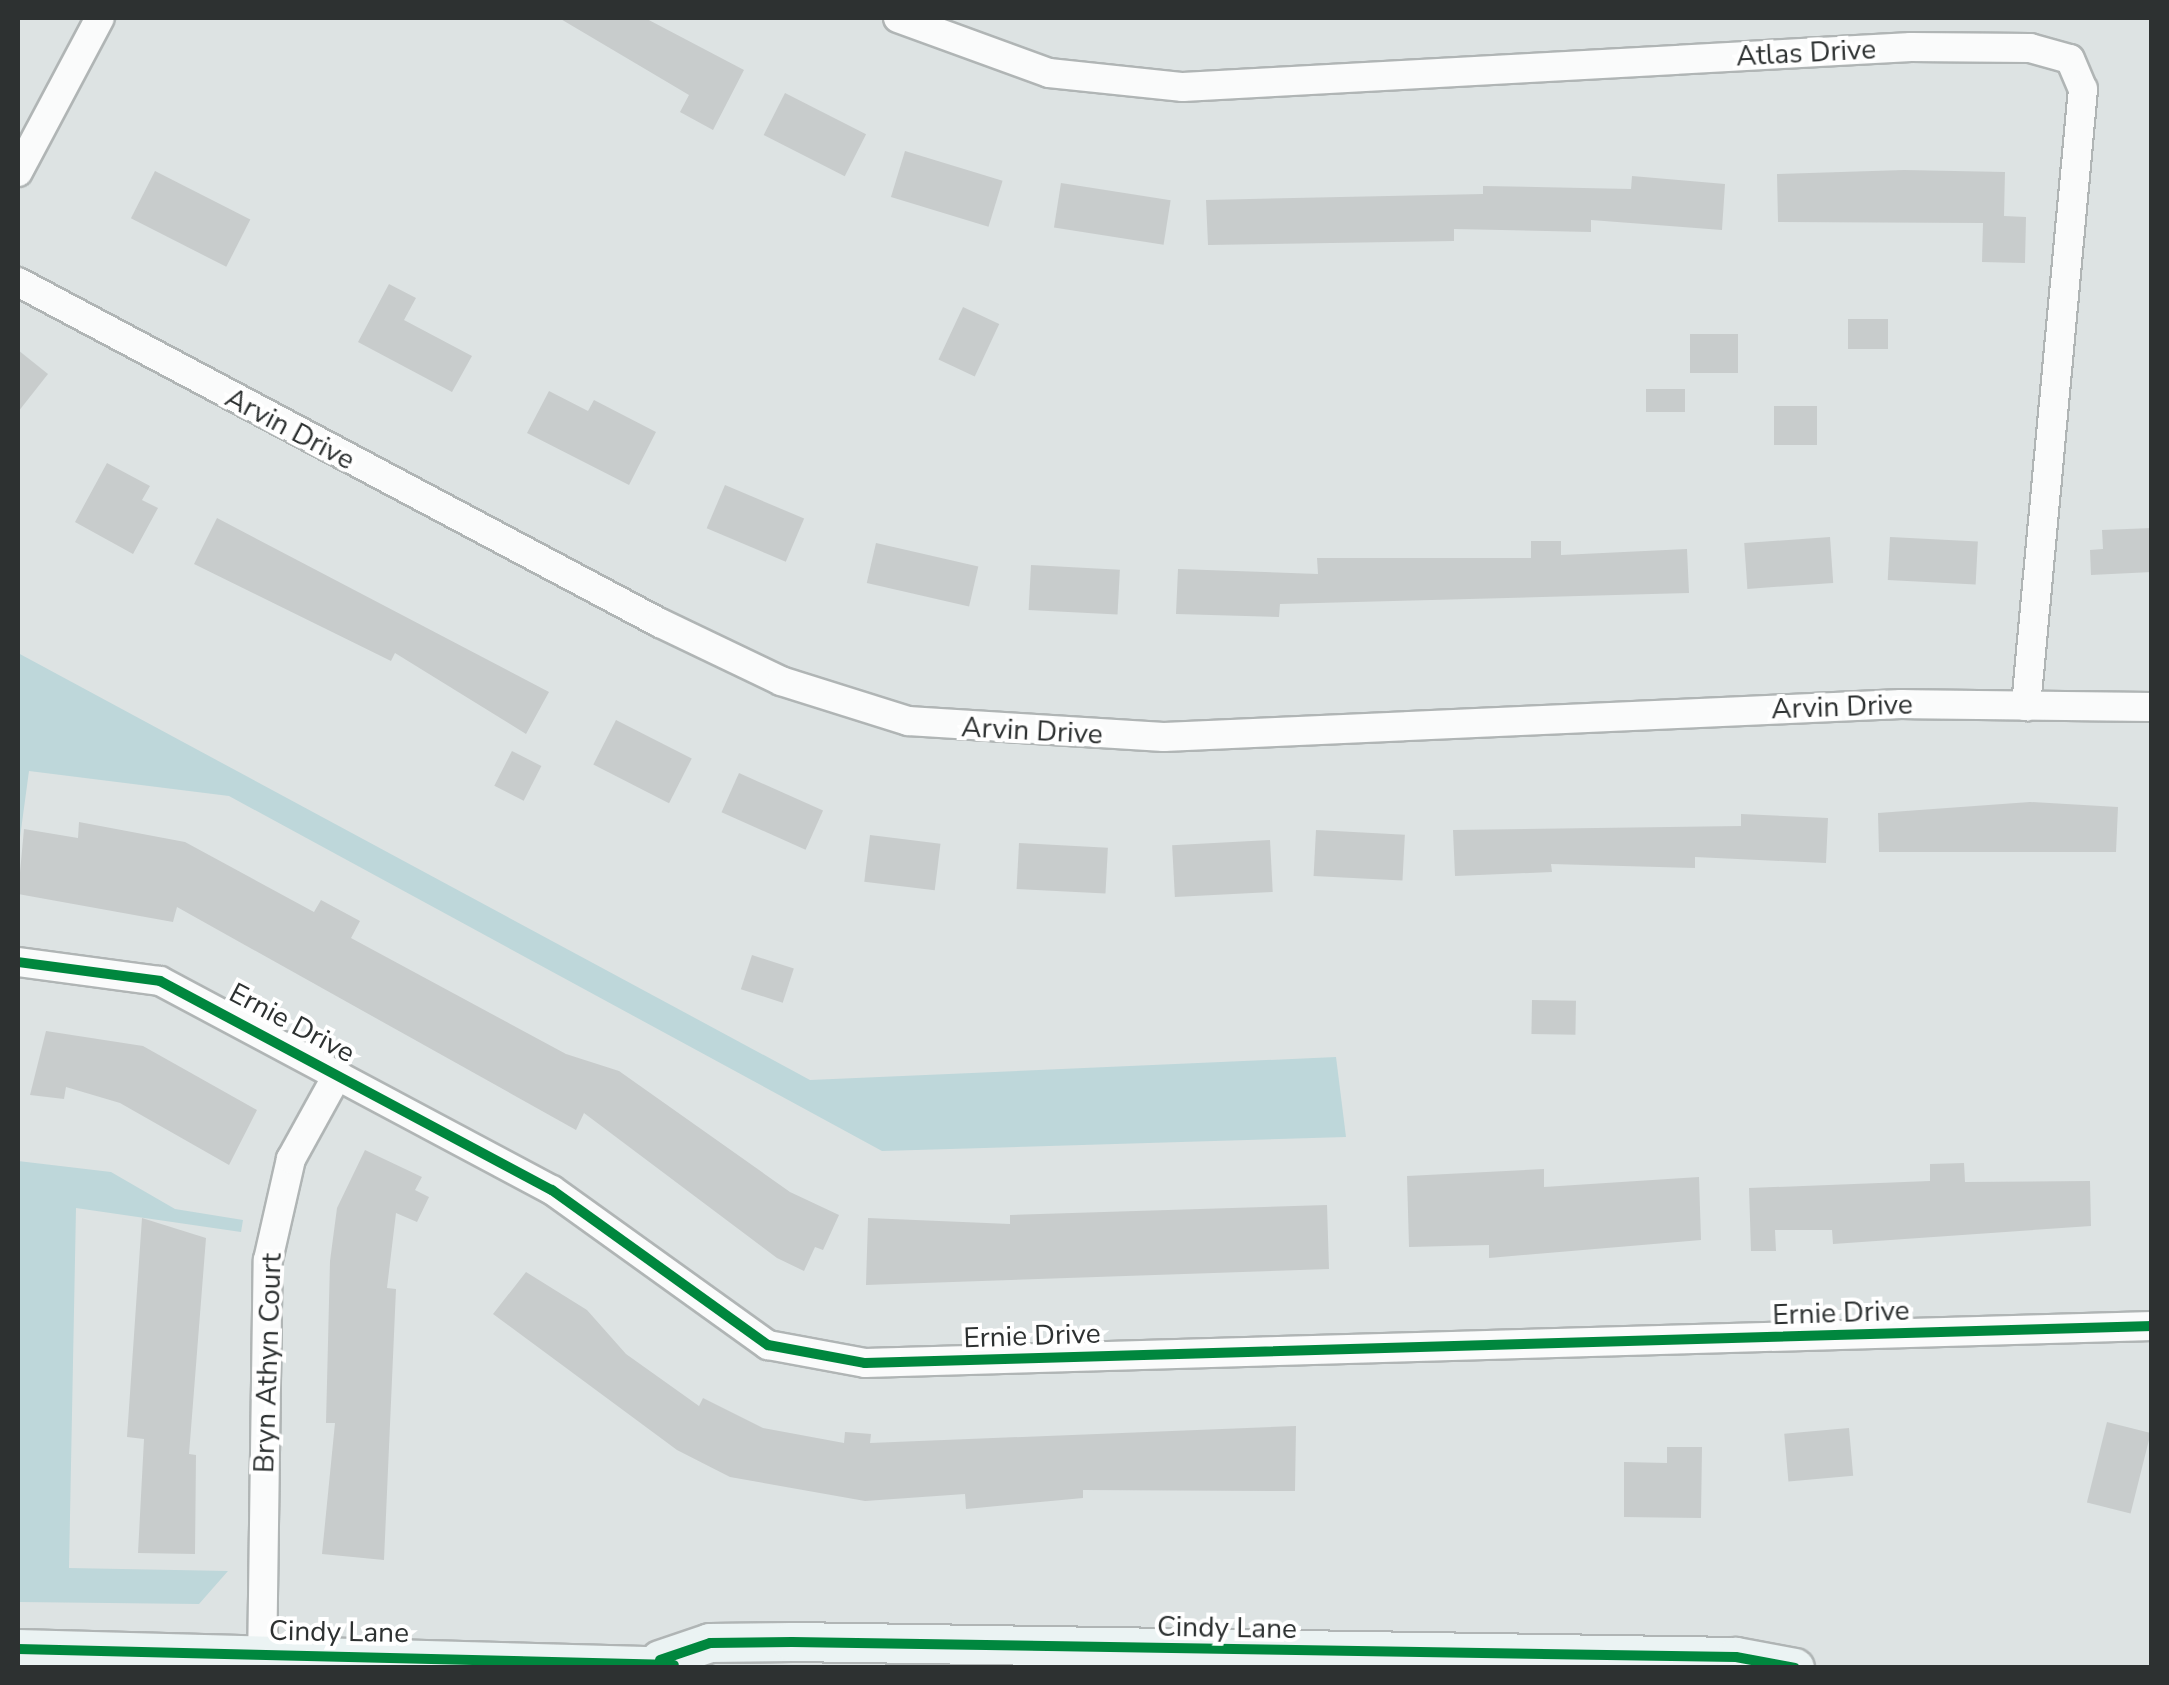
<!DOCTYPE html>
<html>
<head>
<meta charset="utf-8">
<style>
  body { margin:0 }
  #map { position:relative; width:2169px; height:1685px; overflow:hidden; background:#dde3e3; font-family:"Nunito Sans",sans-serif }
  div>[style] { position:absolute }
  .green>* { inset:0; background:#bed7da }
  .building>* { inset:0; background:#c8cccc; transform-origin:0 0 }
  .roads { filter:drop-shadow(2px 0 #b0b5b5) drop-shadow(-2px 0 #b0b5b5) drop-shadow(0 2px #b0b5b5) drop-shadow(0 -2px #b0b5b5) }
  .street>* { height:28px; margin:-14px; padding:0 14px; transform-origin:14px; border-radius:14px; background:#fafbfb }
  .secondary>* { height:38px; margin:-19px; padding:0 19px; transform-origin:19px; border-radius:19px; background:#ebf3f3 }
  .cycleway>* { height:10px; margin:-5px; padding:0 5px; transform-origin:5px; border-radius:5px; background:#00873e }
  span { translate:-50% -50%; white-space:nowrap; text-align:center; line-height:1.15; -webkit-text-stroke:8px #fff; paint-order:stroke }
  .street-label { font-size:28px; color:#2d3131 }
  .frame { position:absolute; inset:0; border:20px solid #2d3131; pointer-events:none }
</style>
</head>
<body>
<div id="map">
  <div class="green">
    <div style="clip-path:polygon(18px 653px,810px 1080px,1336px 1057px,1346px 1137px,882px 1151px,229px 796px,29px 771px,18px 852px)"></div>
    <div style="clip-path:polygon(18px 1161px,111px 1172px,175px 1209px,243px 1220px,241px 1232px,76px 1208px,69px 1568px,228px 1571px,199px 1604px,18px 1602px)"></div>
  </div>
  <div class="building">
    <div style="clip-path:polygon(559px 18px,645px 18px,744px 70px,713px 130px,680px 112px,689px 95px)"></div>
    <div style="left:785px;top:93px;width:91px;height:47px;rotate:27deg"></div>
    <div style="left:905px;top:151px;width:102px;height:48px;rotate:17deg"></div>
    <div style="clip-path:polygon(1904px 170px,2005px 172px,2004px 216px,2026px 217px,2025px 263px,1982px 262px,1983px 223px,1778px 222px,1777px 174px)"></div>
    <div style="left:155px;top:171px;width:107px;height:53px;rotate:27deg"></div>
    <div style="clip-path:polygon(1632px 176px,1725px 184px,1722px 230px,1591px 220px,1591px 232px,1454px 229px,1454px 241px,1208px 245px,1206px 200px,1483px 194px,1483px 186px,1631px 189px)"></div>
    <div style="left:1061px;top:183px;width:111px;height:45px;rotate:9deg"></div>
    <div style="clip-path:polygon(389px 284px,416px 298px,404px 320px,472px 356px,452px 392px,358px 342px)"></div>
    <div style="left:963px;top:307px;width:40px;height:58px;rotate:25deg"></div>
    <div style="left:1848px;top:319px;width:40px;height:30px"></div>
    <div style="left:1690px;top:334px;width:48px;height:39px"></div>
    <div style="clip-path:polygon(18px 350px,48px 374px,18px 412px)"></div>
    <div style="left:1646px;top:389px;width:39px;height:23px"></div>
    <div style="clip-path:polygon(549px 391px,588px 411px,594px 400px,656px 432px,629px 485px,527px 433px)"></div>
    <div style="left:1774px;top:406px;width:43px;height:39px"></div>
    <div style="clip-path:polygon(107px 463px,150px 486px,142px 500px,158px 508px,133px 554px,75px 522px)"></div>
    <div style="left:725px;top:485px;width:86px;height:47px;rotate:23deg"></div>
    <div style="clip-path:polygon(217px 518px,549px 692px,526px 734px,395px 653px,391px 661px,194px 564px)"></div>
    <div style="clip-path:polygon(2152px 528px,2152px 572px,2091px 575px,2090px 550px,2103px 549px,2102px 530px)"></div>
    <div style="left:1830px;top:537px;width:46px;height:86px;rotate:86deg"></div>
    <div style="left:1890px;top:537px;width:88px;height:43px;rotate:3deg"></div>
    <div style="clip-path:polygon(1531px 541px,1561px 541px,1561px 555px,1687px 549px,1689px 593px,1280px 604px,1279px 617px,1176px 614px,1178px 569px,1318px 574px,1317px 558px,1531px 558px)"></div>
    <div style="left:876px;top:543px;width:105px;height:41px;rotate:13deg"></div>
    <div style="left:1031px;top:565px;width:89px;height:45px;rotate:3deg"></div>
    <div style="left:616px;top:720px;width:85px;height:50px;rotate:27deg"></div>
    <div style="left:512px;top:751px;width:33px;height:39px;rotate:27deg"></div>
    <div style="left:739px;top:773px;width:92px;height:43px;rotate:24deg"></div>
    <div style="clip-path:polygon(2030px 802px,2118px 807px,2116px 852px,1879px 852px,1878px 813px)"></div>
    <div style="clip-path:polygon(1741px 814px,1828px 818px,1826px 863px,1695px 857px,1695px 868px,1551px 864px,1552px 872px,1455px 876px,1453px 830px,1741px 826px)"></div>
    <div style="clip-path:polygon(79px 822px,185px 842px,314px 912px,321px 900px,360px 921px,351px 938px,566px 1054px,619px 1071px,790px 1192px,839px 1215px,823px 1250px,815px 1247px,804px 1271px,777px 1258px,584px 1113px,576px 1130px,177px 907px,173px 922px,18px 894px,24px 829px,78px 838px)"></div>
    <div style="left:1316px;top:830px;width:89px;height:46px;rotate:3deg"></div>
    <div style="left:870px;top:835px;width:71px;height:47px;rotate:7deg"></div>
    <div style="left:1270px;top:840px;width:52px;height:98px;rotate:87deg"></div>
    <div style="left:1019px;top:843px;width:89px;height:46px;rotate:3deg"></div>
    <div style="left:752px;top:955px;width:44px;height:36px;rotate:18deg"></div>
    <div style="left:1532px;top:1000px;width:44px;height:34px;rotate:1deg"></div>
    <div style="clip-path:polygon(46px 1031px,143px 1046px,257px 1110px,229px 1165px,120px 1103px,66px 1087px,64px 1099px,30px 1095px)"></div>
    <div style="clip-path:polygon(365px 1150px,422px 1177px,415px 1190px,429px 1197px,417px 1222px,396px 1213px,387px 1288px,396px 1289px,384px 1560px,322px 1554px,335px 1423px,326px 1423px,330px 1261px,337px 1208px)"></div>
    <div style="clip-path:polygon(1964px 1163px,1965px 1182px,2090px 1181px,2091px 1226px,1833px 1244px,1832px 1230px,1775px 1230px,1776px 1251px,1751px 1251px,1749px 1188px,1930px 1181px,1930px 1164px)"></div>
    <div style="clip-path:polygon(1544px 1169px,1544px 1187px,1699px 1177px,1701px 1240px,1489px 1258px,1489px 1245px,1409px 1247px,1407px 1176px)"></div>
    <div style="clip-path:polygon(1327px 1205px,1329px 1269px,866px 1285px,868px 1218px,1010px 1224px,1010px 1215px)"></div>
    <div style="clip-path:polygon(142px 1218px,206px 1238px,189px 1454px,196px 1455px,195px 1554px,138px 1553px,144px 1439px,127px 1437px)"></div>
    <div style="clip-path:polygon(526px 1272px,587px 1310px,626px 1354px,699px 1406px,703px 1398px,763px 1428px,844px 1443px,845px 1432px,871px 1434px,870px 1443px,1296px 1426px,1295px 1491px,1083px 1490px,1083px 1498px,966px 1509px,965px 1494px,865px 1501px,730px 1477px,677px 1450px,493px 1314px)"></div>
    <div style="left:2107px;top:1422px;width:45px;height:83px;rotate:14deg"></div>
    <div style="left:1849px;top:1428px;width:48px;height:65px;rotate:85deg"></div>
    <div style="clip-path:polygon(1667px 1447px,1702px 1447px,1701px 1518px,1624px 1517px,1624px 1462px,1667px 1463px)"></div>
  </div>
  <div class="roads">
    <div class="street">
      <div style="left:898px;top:18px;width:161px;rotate:20deg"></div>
      <div style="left:1049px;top:73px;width:135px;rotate:6deg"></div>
      <div style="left:1183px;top:87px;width:729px;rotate:-3.14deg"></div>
      <div style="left:1911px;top:47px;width:119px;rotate:0.5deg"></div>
      <div style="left:2030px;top:48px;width:41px;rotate:15.4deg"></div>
      <div style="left:2070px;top:59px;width:33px;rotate:67deg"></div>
      <div style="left:2083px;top:89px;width:620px;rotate:95.28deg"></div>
      <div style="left:18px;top:172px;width:174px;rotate:-62deg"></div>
      <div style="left:18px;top:282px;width:727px;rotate:27.98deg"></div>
      <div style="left:660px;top:623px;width:134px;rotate:25.6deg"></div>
      <div style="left:781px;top:681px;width:133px;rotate:17.5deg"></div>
      <div style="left:908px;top:721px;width:256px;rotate:3.6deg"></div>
      <div style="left:1164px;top:737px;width:738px;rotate:-2.56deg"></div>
      <div style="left:1901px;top:704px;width:251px;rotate:0.7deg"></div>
      <div style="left:18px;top:962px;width:143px;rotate:7.6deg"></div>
      <div style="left:160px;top:981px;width:444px;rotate:28.1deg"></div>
      <div style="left:552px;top:1190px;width:266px;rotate:35.7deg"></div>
      <div style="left:768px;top:1345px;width:99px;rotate:10.5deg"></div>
      <div style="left:865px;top:1363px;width:1288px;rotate:-1.65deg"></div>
      <div style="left:262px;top:1668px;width:408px;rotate:-89.2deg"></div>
      <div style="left:268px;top:1260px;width:104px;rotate:-77.2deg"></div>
      <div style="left:291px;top:1159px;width:97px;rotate:-61.1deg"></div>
    </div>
    <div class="secondary">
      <div style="left:18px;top:1649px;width:664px;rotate:1.55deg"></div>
      <div style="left:660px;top:1660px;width:53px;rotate:-18.8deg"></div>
      <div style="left:710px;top:1643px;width:82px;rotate:-0.7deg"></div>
      <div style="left:792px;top:1642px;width:944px;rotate:0.91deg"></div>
      <div style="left:1736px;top:1657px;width:60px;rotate:10.6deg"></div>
    </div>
  </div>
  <div class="cycleway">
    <div style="left:18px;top:962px;width:143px;rotate:7.6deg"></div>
    <div style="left:160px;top:981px;width:444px;rotate:28.1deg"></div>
    <div style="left:552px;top:1190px;width:266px;rotate:35.7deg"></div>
    <div style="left:768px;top:1345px;width:99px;rotate:10.5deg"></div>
    <div style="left:865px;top:1363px;width:1288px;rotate:-1.65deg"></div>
    <div style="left:18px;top:1649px;width:656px;rotate:1.4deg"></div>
    <div style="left:660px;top:1660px;width:53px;rotate:-18.8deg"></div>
    <div style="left:710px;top:1643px;width:82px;rotate:-0.7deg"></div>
    <div style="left:792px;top:1642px;width:944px;rotate:0.91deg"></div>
    <div style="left:1736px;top:1657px;width:60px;rotate:10.6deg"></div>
  </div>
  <div class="street-label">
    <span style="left:1806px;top:53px;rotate:-3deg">Atlas Drive</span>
    <span style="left:290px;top:429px;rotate:28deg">Arvin Drive</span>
    <span style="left:1842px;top:707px;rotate:-2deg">Arvin Drive</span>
    <span style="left:1032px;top:731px;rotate:3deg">Arvin Drive</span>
    <span style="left:292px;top:1023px;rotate:28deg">Ernie Drive</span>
    <span style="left:1841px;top:1313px;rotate:-2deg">Ernie Drive</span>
    <span style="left:1032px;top:1336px;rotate:-2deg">Ernie Drive</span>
    <span style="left:268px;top:1363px;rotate:-88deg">Bryn Athyn Court</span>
    <span style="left:1227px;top:1628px;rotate:1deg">Cindy Lane</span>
    <span style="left:339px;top:1632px;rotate:1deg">Cindy Lane</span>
  </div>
  <div class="frame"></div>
</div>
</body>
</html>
